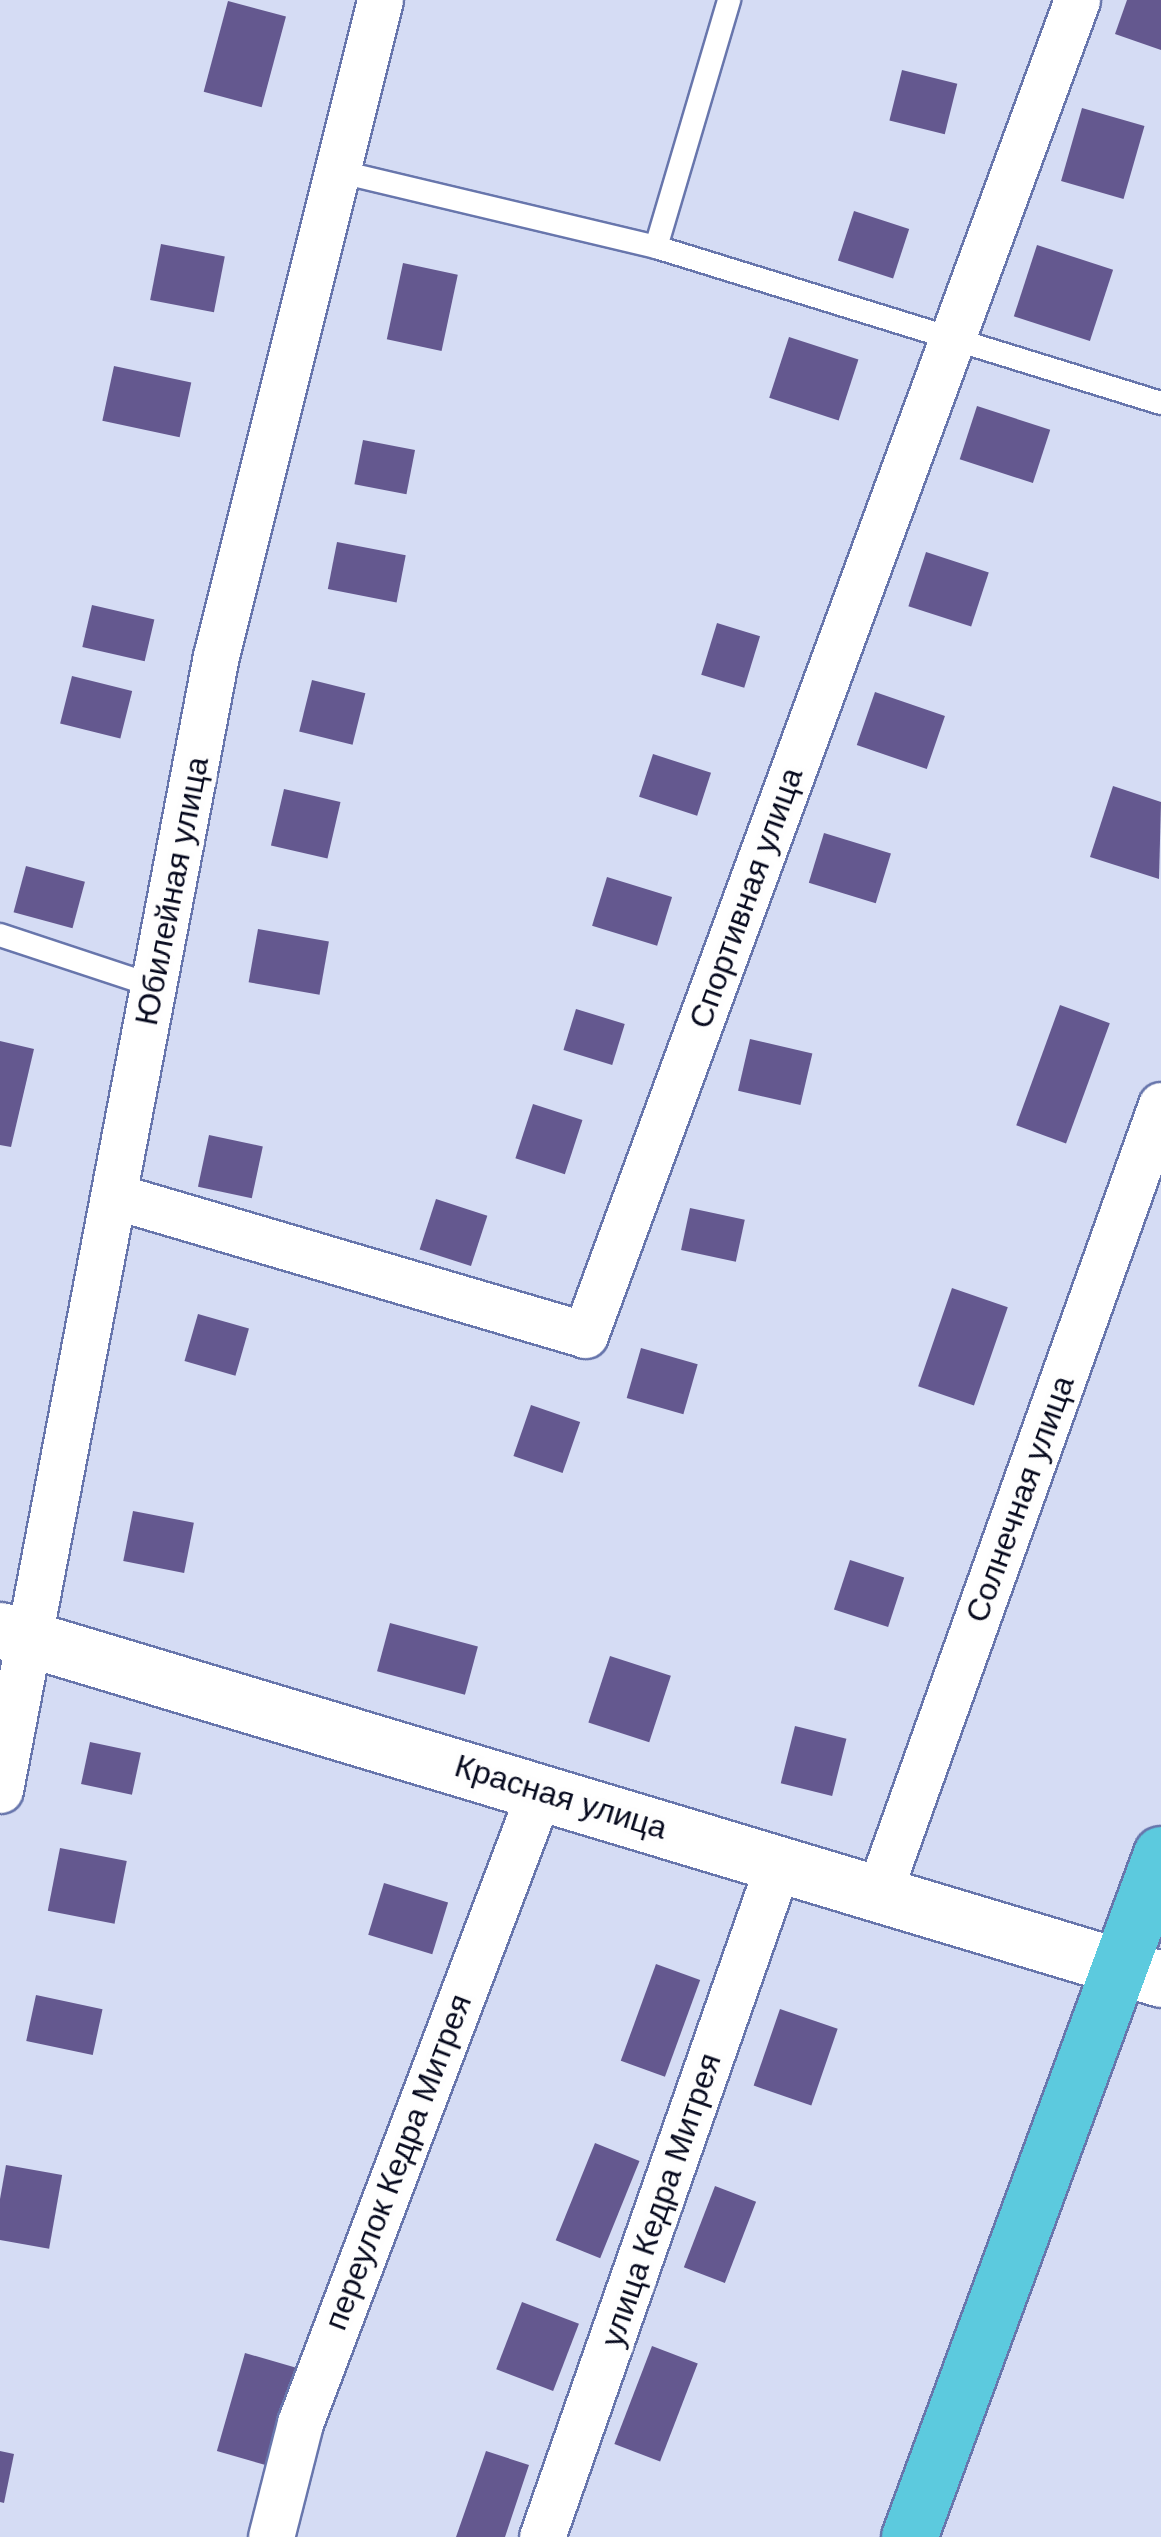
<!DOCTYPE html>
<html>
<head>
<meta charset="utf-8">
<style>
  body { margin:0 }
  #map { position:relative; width:1161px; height:2537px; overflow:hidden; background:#d5dcf4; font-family:Arial,sans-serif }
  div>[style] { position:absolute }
  .building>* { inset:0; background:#64588f; transform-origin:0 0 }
  .roads { filter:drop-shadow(2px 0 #6876ac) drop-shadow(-2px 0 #6876ac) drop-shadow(0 2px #6876ac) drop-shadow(0 -2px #6876ac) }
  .service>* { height:22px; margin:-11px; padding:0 11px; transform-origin:11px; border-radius:11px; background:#fff }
  .minor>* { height:45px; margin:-22.5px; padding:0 22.5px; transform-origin:22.5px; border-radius:22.5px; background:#fff }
  .tertiary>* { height:55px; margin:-27.5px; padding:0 27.5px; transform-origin:27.5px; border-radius:27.5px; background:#fff }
  .trunk>* { height:55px; margin:-27.5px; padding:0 27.5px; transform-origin:27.5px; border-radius:27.5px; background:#5ccade }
  span { translate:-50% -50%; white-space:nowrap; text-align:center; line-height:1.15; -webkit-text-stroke:9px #fefefe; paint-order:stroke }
  .street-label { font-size:32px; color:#070a1e }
</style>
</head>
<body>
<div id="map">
  <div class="building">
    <div style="clip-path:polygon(1127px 0,1161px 0,1161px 50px,1115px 34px)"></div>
    <div style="left:228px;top:1px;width:60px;height:94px;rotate:15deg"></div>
    <div style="left:902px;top:70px;width:57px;height:52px;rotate:14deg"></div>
    <div style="left:1082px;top:108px;width:65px;height:76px;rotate:16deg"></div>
    <div style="left:854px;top:211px;width:58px;height:52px;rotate:18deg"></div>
    <div style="left:161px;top:244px;width:65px;height:57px;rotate:11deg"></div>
    <div style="left:1037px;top:245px;width:80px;height:75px;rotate:18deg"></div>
    <div style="left:403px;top:263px;width:56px;height:78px;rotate:12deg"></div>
    <div style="left:789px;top:337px;width:73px;height:64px;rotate:18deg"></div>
    <div style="left:114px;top:366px;width:79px;height:56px;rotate:12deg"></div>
    <div style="left:977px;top:406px;width:77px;height:56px;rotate:18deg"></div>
    <div style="left:363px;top:440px;width:53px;height:45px;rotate:11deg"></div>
    <div style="left:337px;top:542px;width:70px;height:48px;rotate:11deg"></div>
    <div style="left:926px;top:552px;width:66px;height:57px;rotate:18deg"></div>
    <div style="left:92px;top:605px;width:64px;height:43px;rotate:13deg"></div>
    <div style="left:717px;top:623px;width:45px;height:54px;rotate:17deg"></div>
    <div style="left:72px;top:676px;width:62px;height:49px;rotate:14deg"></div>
    <div style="left:312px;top:680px;width:55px;height:53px;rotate:14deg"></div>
    <div style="left:875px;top:692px;width:74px;height:56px;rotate:19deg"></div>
    <div style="left:653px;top:754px;width:61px;height:45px;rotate:18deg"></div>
    <div style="clip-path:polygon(1113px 786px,1161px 802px,1159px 879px,1090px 857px)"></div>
    <div style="left:284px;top:789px;width:58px;height:58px;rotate:13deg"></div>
    <div style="left:824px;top:833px;width:70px;height:52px;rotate:17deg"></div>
    <div style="left:26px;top:866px;width:61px;height:48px;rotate:15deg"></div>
    <div style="left:607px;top:877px;width:68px;height:51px;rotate:17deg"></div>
    <div style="left:258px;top:929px;width:72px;height:54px;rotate:10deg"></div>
    <div style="left:1060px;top:1005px;width:53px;height:128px;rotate:20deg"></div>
    <div style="left:576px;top:1009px;width:51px;height:43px;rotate:17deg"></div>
    <div style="left:750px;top:1039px;width:64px;height:53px;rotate:13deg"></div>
    <div style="clip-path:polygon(0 1041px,34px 1049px,11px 1147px,0 1145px)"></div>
    <div style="left:533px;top:1104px;width:52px;height:57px;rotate:18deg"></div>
    <div style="left:209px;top:1135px;width:55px;height:53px;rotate:12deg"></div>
    <div style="left:436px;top:1199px;width:54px;height:53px;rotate:18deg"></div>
    <div style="left:690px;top:1208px;width:56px;height:43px;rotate:12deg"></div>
    <div style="left:952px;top:1288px;width:59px;height:104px;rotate:19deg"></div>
    <div style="left:198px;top:1314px;width:53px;height:49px;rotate:16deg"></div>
    <div style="left:641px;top:1348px;width:59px;height:52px;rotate:16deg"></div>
    <div style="left:531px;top:1405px;width:52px;height:54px;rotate:19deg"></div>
    <div style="left:133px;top:1511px;width:62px;height:51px;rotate:11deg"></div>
    <div style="left:850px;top:1560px;width:57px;height:52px;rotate:18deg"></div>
    <div style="left:390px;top:1623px;width:91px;height:50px;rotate:15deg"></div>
    <div style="left:610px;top:1656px;width:64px;height:70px;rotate:18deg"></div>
    <div style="left:795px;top:1726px;width:53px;height:59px;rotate:14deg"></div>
    <div style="left:90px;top:1742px;width:52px;height:43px;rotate:12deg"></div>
    <div style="left:60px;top:1848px;width:68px;height:64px;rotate:11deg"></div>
    <div style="left:384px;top:1883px;width:67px;height:54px;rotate:17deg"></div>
    <div style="left:656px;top:1964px;width:47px;height:103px;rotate:20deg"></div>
    <div style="left:36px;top:1995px;width:68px;height:47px;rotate:12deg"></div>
    <div style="left:780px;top:2009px;width:61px;height:81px;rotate:19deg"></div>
    <div style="left:595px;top:2143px;width:48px;height:105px;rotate:22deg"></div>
    <div style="left:6px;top:2165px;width:57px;height:75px;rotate:10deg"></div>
    <div style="left:715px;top:2186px;width:44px;height:87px;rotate:21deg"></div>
    <div style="left:522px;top:2302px;width:61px;height:72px;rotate:21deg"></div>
    <div style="left:652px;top:2346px;width:49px;height:105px;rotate:21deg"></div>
    <div style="left:245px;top:2353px;width:55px;height:102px;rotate:16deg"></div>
    <div style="clip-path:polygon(0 2451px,14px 2454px,4px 2503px,0 2502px)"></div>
    <div style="clip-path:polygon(486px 2451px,529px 2465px,505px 2537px,456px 2537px)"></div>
  </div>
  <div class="roads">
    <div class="service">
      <div style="left:337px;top:171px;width:328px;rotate:13.4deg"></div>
      <div style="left:656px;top:247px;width:529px;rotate:17.17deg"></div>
      <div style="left:656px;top:247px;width:258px;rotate:-73.5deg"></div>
      <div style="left:0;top:935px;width:162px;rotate:18.3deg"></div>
    </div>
    <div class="minor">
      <div style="left:114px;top:1196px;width:491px;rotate:16.4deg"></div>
      <div style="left:585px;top:1335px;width:1423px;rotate:-69.77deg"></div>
      <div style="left:0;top:1790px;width:1154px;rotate:-79.22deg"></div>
      <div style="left:216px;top:656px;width:676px;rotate:-75.96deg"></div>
      <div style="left:879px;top:1892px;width:836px;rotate:-70.29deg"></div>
      <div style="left:271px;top:2537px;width:118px;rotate:-75.7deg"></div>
      <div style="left:300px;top:2423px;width:676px;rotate:-69.21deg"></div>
      <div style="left:542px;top:2537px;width:715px;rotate:-70.65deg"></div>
    </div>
    <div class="tertiary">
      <div style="left:0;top:1630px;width:1212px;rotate:16.73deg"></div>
    </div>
    <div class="trunk">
      <div style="left:909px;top:2537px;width:728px;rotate:-69.75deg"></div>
    </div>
  </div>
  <div class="street-label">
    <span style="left:172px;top:891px;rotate:-79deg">Юбилейная улица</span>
    <span style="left:746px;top:898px;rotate:-70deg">Спортивная улица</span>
    <span style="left:1020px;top:1499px;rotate:-70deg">Солнечная улица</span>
    <span style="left:561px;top:1797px;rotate:17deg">Красная улица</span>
    <span style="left:398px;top:2162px;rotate:-69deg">переулок Кедра Митрея</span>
    <span style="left:661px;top:2200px;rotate:-71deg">улица Кедра Митрея</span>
  </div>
</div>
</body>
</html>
